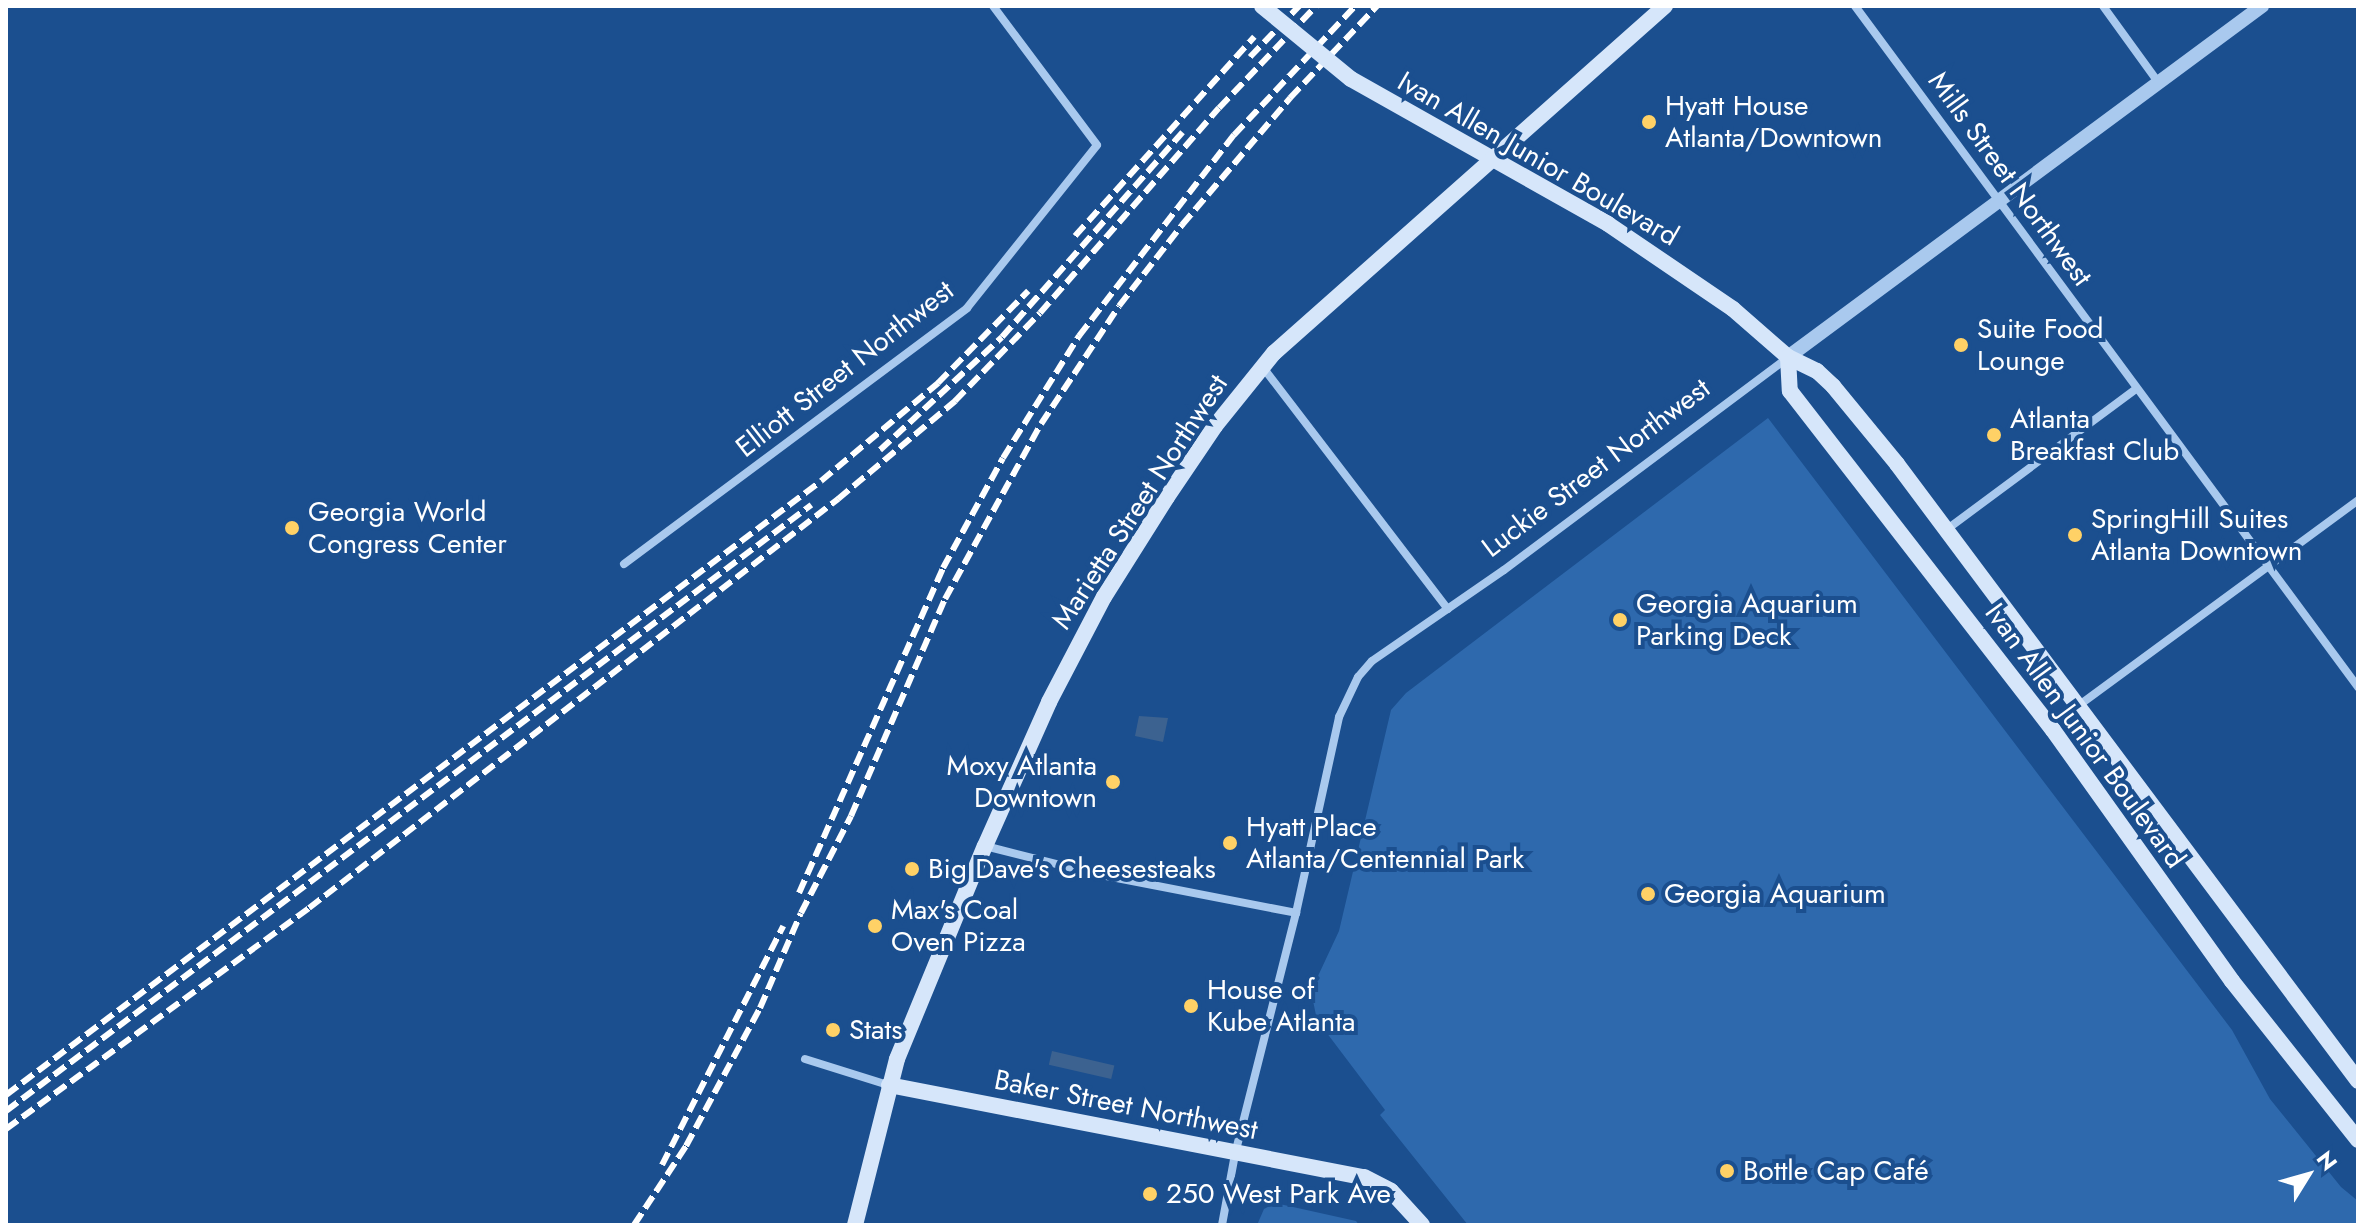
<!DOCTYPE html>
<html>
<head>
<meta charset="utf-8">
<style>
  body { margin:0 }
  #map { position:relative; width:2364px; height:1231px; overflow:hidden; background:#1b4f8f; font-family:Jost,sans-serif }
  div>[style] { position:absolute }
  .green>* { inset:0; background:#2e69ad }
  .water>* { inset:0; background:#3c6290; transform-origin:0 0 }
  .minor>* { height:8px; margin:-4px; padding:0 4px; transform-origin:4px; border-radius:4px; background:#a9c9ee }
  .tertiary>* { height:14px; margin:-7px; padding:0 7px; transform-origin:7px; border-radius:7px; background:#a9c9ee }
  .secondary>* { height:16px; margin:-8px; padding:0 8px; transform-origin:8px; border-radius:8px; background:#d6e6fa }
  .rail>* { height:6px; margin-top:-3px; transform-origin:0; background:repeating-linear-gradient(90deg,#fff 0 14px,transparent 0 20px) }
  .secondary-bridge>* { height:16px; margin:-8px; padding:0 8px; transform-origin:8px; border-radius:8px; background:#d6e6fa }
  .dots>* { width:22px; height:22px; translate:-50% -50%; box-sizing:border-box; border:4px solid #1b4f8f; border-radius:50% }
  span { translate:-50% -50%; white-space:nowrap; text-align:center; line-height:1.15; -webkit-text-stroke:8px #1b4f8f; paint-order:stroke }
  .poi-label { font-size:28px; color:#fff }
  .left { translate:0 -50%; text-align:left }
  .right { translate:-100% -50%; text-align:right }
  .street-label { font-size:28px; color:#fff }
  .frame { position:absolute; inset:0; border:8px solid #fff; pointer-events:none }
  .north { position:absolute; left:2268px; top:1135px; width:80px; height:80px; -webkit-text-stroke:6px #1b4f8f; paint-order:stroke; rotate:53deg; font-size:22px; font-weight:700; line-height:32px; text-align:center; color:#fff }
  .north::after { content:''; display:block; margin:auto; width:28px; height:36px; background:#fff; clip-path:polygon(50% 0,100% 100%,50% 72%,0 100%) }
</style>
</head>
<body>
<div id="map">
  <div class="green">
    <div style="clip-path:polygon(1768px 418px,2232px 1030px,2270px 1099px,2341px 1187px,2358px 1201px,2358px 1225px,1468px 1225px,1380px 1115px,1385px 1110px,1317px 1020px,1311px 991px,1339px 931px,1391px 710px,1406px 693px)"></div>
    <div style="clip-path:polygon(1275px 1203px,1356px 1221px,1359px 1225px,1257px 1225px,1264px 1209px)"></div>
  </div>
  <div class="water">
    <div style="clip-path:polygon(1139px 716px,1168px 718px,1163px 742px,1135px 736px)"></div>
    <div style="left:1052px;top:1051px;width:64px;height:14px;rotate:13deg"></div>
  </div>
  <div class="minor">
    <div style="left:1855px;top:6px;width:847px;rotate:53.55deg"></div>
    <div style="left:2103px;top:6px;width:94px;rotate:54.1deg"></div>
    <div style="left:1262px;top:366px;width:306px;rotate:52.6deg"></div>
    <div style="left:1946px;top:530px;width:237px;rotate:-36.6deg"></div>
    <div style="left:624px;top:564px;width:428px;rotate:-36.7deg"></div>
    <div style="left:967px;top:308px;width:208px;rotate:-51.4deg"></div>
    <div style="left:1097px;top:145px;width:174px;rotate:-126.8deg"></div>
    <div style="left:2078px;top:706px;width:348px;rotate:-36.3deg"></div>
    <div style="left:985px;top:846px;width:114px;rotate:14.2deg"></div>
    <div style="left:1096px;top:874px;width:204px;rotate:11deg"></div>
    <div style="left:805px;top:1059px;width:87px;rotate:17.4deg"></div>
    <div style="left:1222px;top:1225px;width:72px;rotate:-79.6deg"></div>
    <div style="left:1235px;top:1154px;width:249px;rotate:-75.8deg"></div>
    <div style="left:1296px;top:913px;width:201px;rotate:-77.6deg"></div>
    <div style="left:1339px;top:717px;width:44px;rotate:-64.6deg"></div>
    <div style="left:1358px;top:677px;width:21px;rotate:-49deg"></div>
    <div style="left:1372px;top:661px;width:160px;rotate:-34.6deg"></div>
    <div style="left:1504px;top:570px;width:354px;rotate:-36.8deg"></div>
  </div>
  <div class="tertiary">
    <div style="left:1788px;top:357px;width:590px;rotate:-36.52deg"></div>
  </div>
  <div class="secondary">
    <div style="left:1351px;top:79px;width:295px;rotate:29.4deg"></div>
    <div style="left:1608px;top:224px;width:151px;rotate:34.2deg"></div>
    <div style="left:1733px;top:309px;width:73px;rotate:41.1deg"></div>
    <div style="left:1788px;top:357px;width:32px;rotate:26deg"></div>
    <div style="left:1817px;top:371px;width:22px;rotate:43deg"></div>
    <div style="left:1833px;top:386px;width:101px;rotate:50.6deg"></div>
    <div style="left:1897px;top:464px;width:770px;rotate:53.23deg"></div>
    <div style="left:1788px;top:357px;width:34px;rotate:87deg"></div>
    <div style="left:1790px;top:391px;width:429px;rotate:52.2deg"></div>
    <div style="left:2053px;top:730px;width:308px;rotate:54.5deg"></div>
    <div style="left:2232px;top:981px;width:203px;rotate:51.6deg"></div>
    <div style="left:889px;top:1085px;width:484px;rotate:11deg"></div>
    <div style="left:1364px;top:1177px;width:30px;rotate:27deg"></div>
    <div style="left:1391px;top:1191px;width:46px;rotate:47.6deg"></div>
    <div style="left:855px;top:1225px;width:171px;rotate:-75.8deg"></div>
    <div style="left:897px;top:1059px;width:230px;rotate:-67.6deg"></div>
    <div style="left:985px;top:846px;width:158px;rotate:-66deg"></div>
    <div style="left:1049px;top:702px;width:119px;rotate:-62.4deg"></div>
    <div style="left:1104px;top:597px;width:118px;rotate:-57.8deg"></div>
    <div style="left:1167px;top:497px;width:86px;rotate:-55.9deg"></div>
    <div style="left:1215px;top:426px;width:94px;rotate:-51.1deg"></div>
    <div style="left:1274px;top:353px;width:523px;rotate:-41.59deg"></div>
  </div>
  <div class="rail">
    <div style="left:1250px;top:57px;width:71px;rotate:-46.1deg"></div>
    <div style="left:1075px;top:236px;width:268px;rotate:-48deg"></div>
    <div style="left:880px;top:450px;width:166px;rotate:-42.8deg"></div>
    <div style="left:1002px;top:337px;width:273px;rotate:-48.6deg"></div>
    <div style="left:799px;top:893px;width:355px;rotate:-66.1deg"></div>
    <div style="left:943px;top:568px;width:125px;rotate:-61.4deg"></div>
    <div style="left:1003px;top:458px;width:144px;rotate:-58.1deg"></div>
    <div style="left:1079px;top:336px;width:254px;rotate:-52.4deg"></div>
    <div style="left:1234px;top:135px;width:177px;rotate:-46.8deg"></div>
    <div style="left:6px;top:1095px;width:1020px;rotate:-36.99deg"></div>
    <div style="left:821px;top:481px;width:153px;rotate:-39.9deg"></div>
    <div style="left:938px;top:383px;width:129px;rotate:-45.6deg"></div>
    <div style="left:6px;top:1111px;width:1008px;rotate:-36.97deg"></div>
    <div style="left:6px;top:1129px;width:375px;rotate:-36.1deg"></div>
    <div style="left:309px;top:908px;width:669px;rotate:-37.71deg"></div>
    <div style="left:838px;top:499px;width:153px;rotate:-39.9deg"></div>
    <div style="left:955px;top:401px;width:122px;rotate:-46deg"></div>
    <div style="left:1040px;top:313px;width:272px;rotate:-48.9deg"></div>
    <div style="left:1219px;top:108px;width:141px;rotate:-46.4deg"></div>
    <div style="left:662px;top:1165px;width:268px;rotate:-63.1deg"></div>
    <div style="left:634px;top:1225px;width:95px;rotate:-56.6deg"></div>
    <div style="left:686px;top:1146px;width:157px;rotate:-61.8deg"></div>
    <div style="left:760px;top:1008px;width:103px;rotate:-66.7deg"></div>
    <div style="left:801px;top:913px;width:109px;rotate:-62.7deg"></div>
    <div style="left:851px;top:816px;width:236px;rotate:-66.6deg"></div>
    <div style="left:945px;top:599px;width:200px;rotate:-61.3deg"></div>
    <div style="left:1041px;top:424px;width:141px;rotate:-56.5deg"></div>
    <div style="left:1119px;top:306px;width:103px;rotate:-52.1deg"></div>
    <div style="left:1182px;top:225px;width:167px;rotate:-49.6deg"></div>
    <div style="left:1290px;top:98px;width:127px;rotate:-46.6deg"></div>
  </div>
  <div class="secondary-bridge">
    <div style="left:1262px;top:6px;width:115px;rotate:39.4deg"></div>
  </div>
  <div class="dots">
    <div style="left:1649px;top:122px;background:#ffd166"></div>
    <div style="left:1961px;top:345px;background:#ffd166"></div>
    <div style="left:1994px;top:435px;background:#ffd166"></div>
    <div style="left:292px;top:528px;background:#ffd166"></div>
    <div style="left:2075px;top:535px;background:#ffd166"></div>
    <div style="left:1620px;top:620px;background:#ffd166"></div>
    <div style="left:1113px;top:782px;background:#ffd166"></div>
    <div style="left:1230px;top:843px;background:#ffd166"></div>
    <div style="left:912px;top:869px;background:#ffd166"></div>
    <div style="left:1648px;top:894px;background:#ffd166"></div>
    <div style="left:875px;top:926px;background:#ffd166"></div>
    <div style="left:1191px;top:1006px;background:#ffd166"></div>
    <div style="left:833px;top:1030px;background:#ffd166"></div>
    <div style="left:1727px;top:1171px;background:#ffd166"></div>
    <div style="left:1150px;top:1194px;background:#ffd166"></div>
  </div>
  <div class="poi-label">
    <span class="left" style="left:1665px;top:122px">Hyatt House<br>Atlanta/Downtown</span>
    <span class="left" style="left:1977px;top:345px">Suite Food<br>Lounge</span>
    <span class="left" style="left:2010px;top:435px">Atlanta<br>Breakfast Club</span>
    <span class="left" style="left:308px;top:528px">Georgia World<br>Congress Center</span>
    <span class="left" style="left:2091px;top:535px">SpringHill Suites<br>Atlanta Downtown</span>
    <span class="left" style="left:1636px;top:620px">Georgia Aquarium<br>Parking Deck</span>
    <span class="right" style="left:1097px;top:782px">Moxy Atlanta<br>Downtown</span>
    <span class="left" style="left:1246px;top:843px">Hyatt Place<br>Atlanta/Centennial Park</span>
    <span class="left" style="left:928px;top:869px">Big Dave's Cheesesteaks</span>
    <span class="left" style="left:1664px;top:894px">Georgia Aquarium</span>
    <span class="left" style="left:891px;top:926px">Max's Coal<br>Oven Pizza</span>
    <span class="left" style="left:1207px;top:1006px">House of<br>Kube Atlanta</span>
    <span class="left" style="left:849px;top:1030px">Stats</span>
    <span class="left" style="left:1743px;top:1171px">Bottle Cap Café</span>
    <span class="left" style="left:1166px;top:1194px">250 West Park Ave</span>
  </div>
  <div class="street-label">
    <span style="left:1538px;top:159px;rotate:30deg">Ivan Allen Junior Boulevard</span>
    <span style="left:2010px;top:179px;rotate:54deg">Mills Street Northwest</span>
    <span style="left:845px;top:369px;rotate:-38deg">Elliott Street Northwest</span>
    <span style="left:1596px;top:468px;rotate:-37deg">Luckie Street Northwest</span>
    <span style="left:1140px;top:502px;rotate:-57deg">Marietta Street Northwest</span>
    <span style="left:2085px;top:736px;rotate:54deg">Ivan Allen Junior Boulevard</span>
    <span style="left:1126px;top:1105px;rotate:11deg">Baker Street Northwest</span>
  </div>
  <div class="frame"></div>
  <div class="north">N</div>
</div>
</body>
</html>
